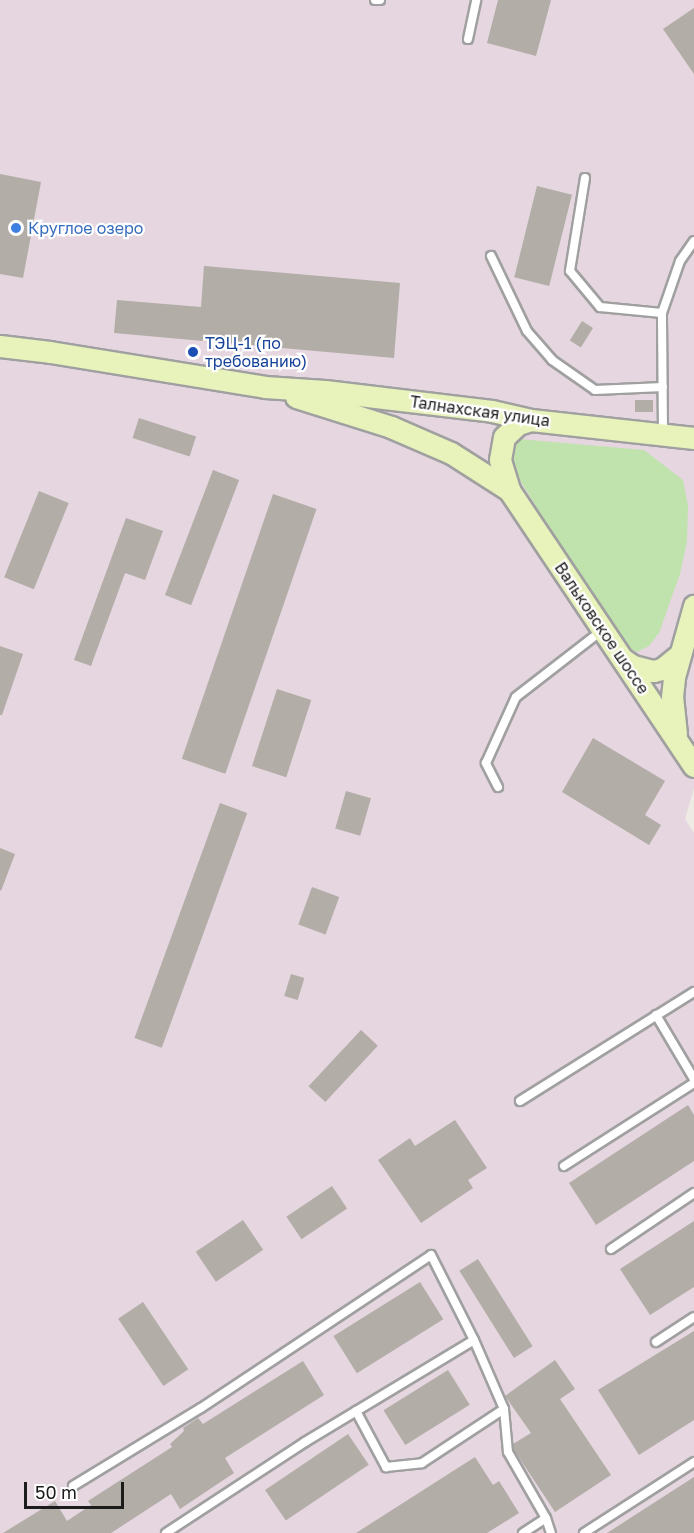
<!DOCTYPE html>
<html>
<head>
<meta charset="utf-8">
<style>
  body { margin:0 }
  #map { position:relative; width:694px; height:1533px; overflow:hidden; background:#edebe3; font-family:"Golos Text",sans-serif }
  div>[style] { position:absolute }
  .industrial>* { inset:0; background:#e5d6e0 }
  .grass>* { inset:0; background:#c0e3ad }
  .building>* { inset:0; background:#b2ada6; transform-origin:0 0 }
  .roads { filter:drop-shadow(2px 0 #a0a0a0) drop-shadow(-2px 0 #a0a0a0) drop-shadow(0 2px #a0a0a0) drop-shadow(0 -2px #a0a0a0) }
  .lane>* { height:8px; margin:-4px; padding:0 4px; transform-origin:4px; border-radius:4px; background:#fff }
  .secondary>* { height:21px; margin:-10.5px; padding:0 10.5px; transform-origin:10.5px; border-radius:10.5px; background:#e8f3bb }
  .dots>* { width:16px; height:16px; translate:-50% -50%; box-sizing:border-box; border:3px solid #fff; border-radius:50% }
  span { translate:-50% -50%; white-space:nowrap; text-align:center; line-height:1.15; -webkit-text-stroke:4.5px #fff; paint-order:stroke }
  .shop-label { font-size:16px; color:#366cbe }
  .left { translate:0 -50%; text-align:left }
  .transit-label { font-size:16px; color:#164399 }
  .street-label { font-size:16px; color:#1c1c1c }
  .scale { position:absolute; left:24px; top:1482px; width:100px; height:27px; box-sizing:border-box; border:3px solid #1c1c1c; border-top:0; padding-left:8px; font-size:18px; line-height:21px; white-space:nowrap; color:#1c1c1c; -webkit-text-stroke:4px #fff; paint-order:stroke }
</style>
</head>
<body>
<div id="map">
  <div class="industrial">
    <div style="clip-path:polygon(0 0,694px 0,694px 788px,685px 819px,694px 833px,694px 1533px,0 1533px)"></div>
  </div>
  <div class="grass">
    <div style="clip-path:polygon(519px 439px,644px 450px,683px 480px,688px 506px,687px 541px,680px 574px,659px 633px,649px 646px,637px 652px,622px 647px,515px 472px,513px 447px)"></div>
  </div>
  <div class="building">
    <div style="clip-path:polygon(498px 0,551px 0,536px 56px,487px 43px)"></div>
    <div style="clip-path:polygon(694px 8px,694px 74px,663px 29px)"></div>
    <div style="clip-path:polygon(0 174px,41px 182px,23px 278px,0 274px)"></div>
    <div style="left:537px;top:186px;width:36px;height:94px;rotate:14deg"></div>
    <div style="clip-path:polygon(204px 266px,400px 283px,394px 358px,114px 333px,117px 300px,201px 307px)"></div>
    <div style="left:582px;top:321px;width:13px;height:23px;rotate:32deg"></div>
    <div style="left:635px;top:400px;width:18px;height:12px"></div>
    <div style="left:139px;top:418px;width:60px;height:21px;rotate:18deg"></div>
    <div style="left:213px;top:470px;width:28px;height:134px;rotate:21deg"></div>
    <div style="left:39px;top:491px;width:32px;height:93px;rotate:22deg"></div>
    <div style="left:273px;top:494px;width:46px;height:280px;rotate:19deg"></div>
    <div style="clip-path:polygon(126px 518px,163px 531px,145px 580px,125px 573px,91px 666px,74px 660px)"></div>
    <div style="clip-path:polygon(0 646px,23px 654px,2px 715px,0 715px)"></div>
    <div style="left:277px;top:689px;width:36px;height:81px;rotate:18deg"></div>
    <div style="clip-path:polygon(593px 738px,665px 781px,645px 815px,661px 825px,649px 845px,562px 792px)"></div>
    <div style="left:346px;top:791px;width:26px;height:39px;rotate:16deg"></div>
    <div style="left:220px;top:803px;width:29px;height:250px;rotate:20deg"></div>
    <div style="clip-path:polygon(0 848px,15px 854px,1px 891px,0 890px)"></div>
    <div style="left:312px;top:887px;width:29px;height:40px;rotate:20deg"></div>
    <div style="left:291px;top:974px;width:14px;height:23px;rotate:17deg"></div>
    <div style="left:361px;top:1030px;width:23px;height:77px;rotate:43deg"></div>
    <div style="clip-path:polygon(688px 1105px,694px 1115px,694px 1161px,596px 1225px,569px 1183px)"></div>
    <div style="clip-path:polygon(455px 1120px,487px 1168px,468px 1180px,473px 1188px,421px 1223px,378px 1160px,410px 1138px,415px 1146px)"></div>
    <div style="left:332px;top:1186px;width:27px;height:55px;rotate:56deg"></div>
    <div style="left:243px;top:1220px;width:36px;height:57px;rotate:56deg"></div>
    <div style="clip-path:polygon(694px 1221px,694px 1287px,650px 1315px,620px 1269px)"></div>
    <div style="left:478px;top:1259px;width:103px;height:22px;rotate:58deg"></div>
    <div style="left:420px;top:1282px;width:44px;height:102px;rotate:58deg"></div>
    <div style="left:143px;top:1302px;width:81px;height:30px;rotate:56deg"></div>
    <div style="clip-path:polygon(694px 1331px,694px 1420px,639px 1455px,598px 1390px)"></div>
    <div style="clip-path:polygon(555px 1360px,575px 1389px,560px 1399px,611px 1475px,555px 1512px,514px 1450px,513px 1444px,531px 1433px,505px 1396px)"></div>
    <div style="clip-path:polygon(303px 1361px,324px 1395px,225px 1458px,234px 1473px,180px 1509px,171px 1494px,111px 1533px,3px 1533px,55px 1501px,67px 1521px,91px 1505px,88px 1501px,172px 1447px,170px 1444px,184px 1431px,183px 1428px,198px 1418px,203px 1424px)"></div>
    <div style="left:448px;top:1370px;width:41px;height:76px;rotate:58deg"></div>
    <div style="left:348px;top:1434px;width:37px;height:100px;rotate:56deg"></div>
    <div style="clip-path:polygon(475px 1457px,493px 1485px,499px 1481px,519px 1513px,487px 1533px,356px 1533px)"></div>
    <div style="clip-path:polygon(694px 1477px,694px 1533px,607px 1533px)"></div>
  </div>
  <div class="roads">
    <div class="lane">
      <div style="left:375px;top:0;width:5px"></div>
      <div style="left:468px;top:39px;width:40px;rotate:-78deg"></div>
      <div style="left:585px;top:178px;width:94px;rotate:99.2deg"></div>
      <div style="left:570px;top:271px;width:47px;rotate:50.2deg"></div>
      <div style="left:600px;top:307px;width:62px;rotate:5.5deg"></div>
      <div style="left:491px;top:256px;width:83px;rotate:64.4deg"></div>
      <div style="left:527px;top:331px;width:38px;rotate:49deg"></div>
      <div style="left:552px;top:360px;width:52px;rotate:34.9deg"></div>
      <div style="left:595px;top:390px;width:68px;rotate:-2.5deg"></div>
      <div style="left:663px;top:433px;width:120px;rotate:-90.5deg"></div>
      <div style="left:662px;top:313px;width:55px;rotate:-70.9deg"></div>
      <div style="left:680px;top:261px;width:24px;rotate:-55deg"></div>
      <div style="left:498px;top:787px;width:27px;rotate:-117deg"></div>
      <div style="left:486px;top:763px;width:72px;rotate:-65.6deg"></div>
      <div style="left:516px;top:697px;width:108px;rotate:-37.8deg"></div>
      <div style="left:656px;top:1015px;width:74px;rotate:59.3deg"></div>
      <div style="left:520px;top:1101px;width:205px;rotate:-32.1deg"></div>
      <div style="left:564px;top:1166px;width:154px;rotate:-32.6deg"></div>
      <div style="left:611px;top:1249px;width:100px;rotate:-34deg"></div>
      <div style="left:656px;top:1342px;width:45px;rotate:-33.3deg"></div>
      <div style="left:356px;top:1411px;width:64px;rotate:61.8deg"></div>
      <div style="left:386px;top:1467px;width:36px;rotate:-6deg"></div>
      <div style="left:422px;top:1463px;width:98px;rotate:-33.4deg"></div>
      <div style="left:73px;top:1486px;width:150px;rotate:-31.4deg"></div>
      <div style="left:201px;top:1408px;width:276px;rotate:-33.6deg"></div>
      <div style="left:431px;top:1255px;width:95px;rotate:63.2deg"></div>
      <div style="left:474px;top:1340px;width:75px;rotate:66.5deg"></div>
      <div style="left:504px;top:1409px;width:43px;rotate:84.7deg"></div>
      <div style="left:508px;top:1452px;width:76px;rotate:60.1deg"></div>
      <div style="left:546px;top:1518px;width:16px;rotate:72deg"></div>
      <div style="left:166px;top:1533px;width:166px;rotate:-33.2deg"></div>
      <div style="left:305px;top:1442px;width:197px;rotate:-31.1deg"></div>
      <div style="left:523px;top:1533px;width:27px;rotate:-33deg"></div>
      <div style="left:584px;top:1533px;width:131px;rotate:-32.8deg"></div>
    </div>
    <div class="secondary">
      <div style="left:0;top:346px;width:50px;rotate:6.8deg"></div>
      <div style="left:50px;top:352px;width:218px;rotate:9.2deg"></div>
      <div style="left:265px;top:387px;width:60px;rotate:3.8deg"></div>
      <div style="left:325px;top:391px;width:168px;rotate:6.8deg"></div>
      <div style="left:492px;top:411px;width:40px;rotate:13deg"></div>
      <div style="left:531px;top:420px;width:164px;rotate:6.3deg"></div>
      <div style="left:296px;top:397px;width:100px;rotate:17.5deg"></div>
      <div style="left:391px;top:427px;width:65px;rotate:23.4deg"></div>
      <div style="left:451px;top:453px;width:69px;rotate:32.5deg"></div>
      <div style="left:531px;top:420px;width:14px;rotate:163deg"></div>
      <div style="left:518px;top:424px;width:19px;rotate:137deg"></div>
      <div style="left:504px;top:437px;width:23px;rotate:100deg"></div>
      <div style="left:500px;top:460px;width:31px;rotate:73deg"></div>
      <div style="left:509px;top:490px;width:332px;rotate:56.2deg"></div>
      <div style="left:624px;top:660px;width:11px;rotate:34deg"></div>
      <div style="left:633px;top:666px;width:21px;rotate:14deg"></div>
      <div style="left:653px;top:671px;width:9px;rotate:-13deg"></div>
      <div style="left:662px;top:669px;width:21px;rotate:-39deg"></div>
      <div style="left:676px;top:734px;width:37px;rotate:-96deg"></div>
      <div style="left:672px;top:697px;width:20px;rotate:-84deg"></div>
      <div style="left:674px;top:677px;width:74px;rotate:-74.3deg"></div>
    </div>
  </div>
  <div class="dots">
    <div style="left:16px;top:228px;background:#3f7fe0"></div>
    <div style="left:193px;top:352px;background:#1a4fb4"></div>
  </div>
  <div class="shop-label">
    <span class="left" style="left:28px;top:228px">Круглое озеро</span>
  </div>
  <div class="transit-label">
    <span class="left" style="left:205px;top:352px">ТЭЦ-1 (по<br>требованию)</span>
  </div>
  <div class="street-label">
    <span style="left:480px;top:411px;rotate:8deg">Талнахская улица</span>
    <span style="left:602px;top:628px;rotate:56deg">Вальковское шоссе</span>
  </div>
  <div class="scale">50 m</div>
</div>
</body>
</html>
